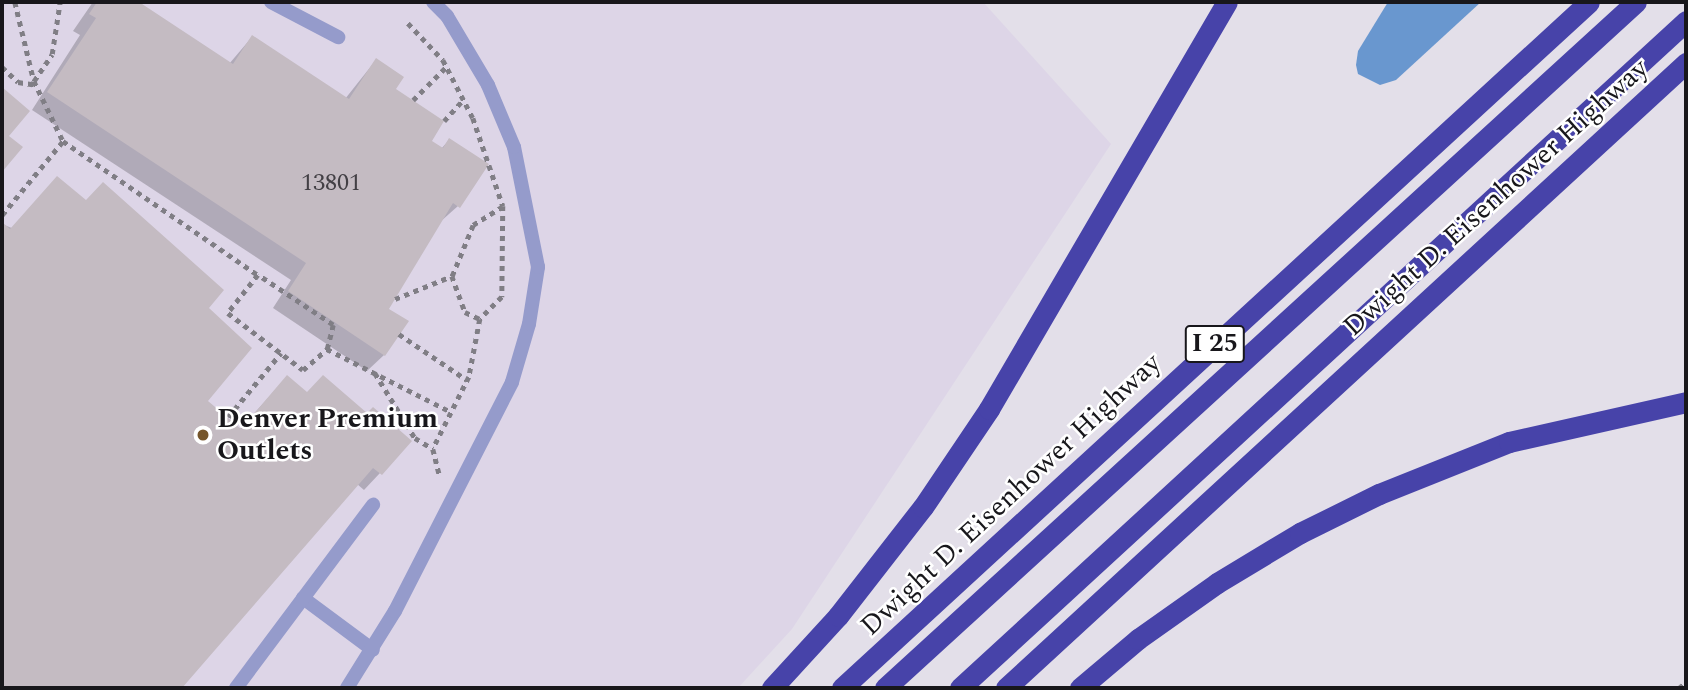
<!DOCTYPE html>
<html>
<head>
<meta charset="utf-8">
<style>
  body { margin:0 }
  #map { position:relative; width:1688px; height:690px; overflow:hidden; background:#e3dfe9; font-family:Spectral,serif }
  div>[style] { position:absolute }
  .built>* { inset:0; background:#ddd5e7 }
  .water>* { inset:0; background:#6997cf }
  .shadow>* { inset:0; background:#0003 }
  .building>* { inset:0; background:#c4bbc2 }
  .path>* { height:4.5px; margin-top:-2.25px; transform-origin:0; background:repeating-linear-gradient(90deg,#807e85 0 5px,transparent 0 10px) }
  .lane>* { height:14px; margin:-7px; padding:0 7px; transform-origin:7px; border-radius:7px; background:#959bcb }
  .highway>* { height:21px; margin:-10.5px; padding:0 10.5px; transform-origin:10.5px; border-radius:10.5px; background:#4743a9 }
  .dots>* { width:19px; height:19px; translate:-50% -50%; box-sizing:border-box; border:4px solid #fff; border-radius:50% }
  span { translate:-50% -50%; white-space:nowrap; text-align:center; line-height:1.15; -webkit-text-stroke:5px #fff; paint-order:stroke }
  .number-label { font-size:24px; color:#434045 }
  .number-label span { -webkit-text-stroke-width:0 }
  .shield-label span { padding:2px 5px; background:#fff; border:2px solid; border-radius:5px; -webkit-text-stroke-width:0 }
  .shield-label { font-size:26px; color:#18171b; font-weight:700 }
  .street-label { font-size:28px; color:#18171b }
  .poi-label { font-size:28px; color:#18171b; font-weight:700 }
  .left { translate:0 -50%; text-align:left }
  .frame { position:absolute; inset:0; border:4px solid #18171b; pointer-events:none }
</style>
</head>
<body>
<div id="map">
  <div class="built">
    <div style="clip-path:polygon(2px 2px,983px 2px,1111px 144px,792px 629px,738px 688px,2px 688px)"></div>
  </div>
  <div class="water">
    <div style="clip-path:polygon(1388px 2px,1481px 2px,1396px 80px,1380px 85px,1358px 74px,1356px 65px,1358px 51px)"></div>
  </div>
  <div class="shadow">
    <div style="clip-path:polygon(93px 2px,136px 2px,229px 64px,252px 37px,345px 99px,376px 60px,429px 141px,441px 149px,449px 140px,458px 206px,440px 222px,386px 310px,384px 355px,367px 371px,273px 308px,291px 280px,32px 110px,80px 35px,73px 31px)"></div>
    <div style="clip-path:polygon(2px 224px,206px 308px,206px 401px,239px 430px,287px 377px,380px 473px,364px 490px,357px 484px,180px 688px,2px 688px)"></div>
  </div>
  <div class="building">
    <div style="clip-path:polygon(97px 2px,139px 2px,233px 64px,252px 35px,349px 99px,376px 58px,404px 77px,396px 89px,444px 121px,432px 141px,443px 148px,449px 138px,489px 164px,460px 208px,453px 203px,389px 309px,409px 321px,385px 356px,288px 291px,306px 263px,47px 92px,96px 18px,89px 14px)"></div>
    <div style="clip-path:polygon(2px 87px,30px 111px,9px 136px,23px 147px,2px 172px)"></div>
    <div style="clip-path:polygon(57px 176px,86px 200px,103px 182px,224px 290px,209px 308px,252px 348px,208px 401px,241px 429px,287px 375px,307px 392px,323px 375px,367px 413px,373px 407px,412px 441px,382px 475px,373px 468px,182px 688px,2px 688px,2px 222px,10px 229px)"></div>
  </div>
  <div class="path">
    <div style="left:15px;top:2px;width:81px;rotate:76.5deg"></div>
    <div style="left:34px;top:81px;width:67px;rotate:64.2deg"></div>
    <div style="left:408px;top:23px;width:51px;rotate:46.6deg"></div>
    <div style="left:443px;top:60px;width:65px;rotate:62.7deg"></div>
    <div style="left:473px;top:118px;width:93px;rotate:71.2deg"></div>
    <div style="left:503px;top:206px;width:91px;rotate:90.6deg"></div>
    <div style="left:502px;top:297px;width:31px;rotate:135deg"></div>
    <div style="left:480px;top:319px;width:59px;rotate:100.7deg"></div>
    <div style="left:469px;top:377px;width:80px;rotate:116.6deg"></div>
    <div style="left:433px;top:449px;width:29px;rotate:76deg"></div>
    <div style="left:2px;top:67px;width:22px;rotate:43deg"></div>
    <div style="left:18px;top:82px;width:18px;rotate:9deg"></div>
    <div style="left:34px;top:81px;width:32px;rotate:-56deg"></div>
    <div style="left:52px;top:54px;width:53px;rotate:-81.3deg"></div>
    <div style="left:413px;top:100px;width:47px;rotate:-45deg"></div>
    <div style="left:444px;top:121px;width:28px;rotate:-48deg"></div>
    <div style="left:2px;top:215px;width:96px;rotate:-50.5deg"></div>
    <div style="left:63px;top:141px;width:237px;rotate:34.5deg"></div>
    <div style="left:452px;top:276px;width:55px;rotate:-67.6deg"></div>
    <div style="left:473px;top:225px;width:34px;rotate:-32deg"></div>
    <div style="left:395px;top:299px;width:61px;rotate:-22deg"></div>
    <div style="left:452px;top:276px;width:38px;rotate:70deg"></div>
    <div style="left:465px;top:312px;width:17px;rotate:25deg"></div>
    <div style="left:399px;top:334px;width:82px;rotate:34.1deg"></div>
    <div style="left:327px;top:349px;width:25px;rotate:-76deg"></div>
    <div style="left:333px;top:325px;width:90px;rotate:-146.3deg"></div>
    <div style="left:258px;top:275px;width:48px;rotate:128.3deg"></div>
    <div style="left:228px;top:313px;width:94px;rotate:37.2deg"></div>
    <div style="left:303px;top:370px;width:32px;rotate:-41deg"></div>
    <div style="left:327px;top:349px;width:139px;rotate:26.9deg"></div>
    <div style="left:375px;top:373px;width:76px;rotate:58.4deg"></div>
    <div style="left:415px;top:438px;width:21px;rotate:31deg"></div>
    <div style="left:228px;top:417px;width:83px;rotate:-50.4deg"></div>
    <div style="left:1679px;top:688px;width:9px;rotate:-41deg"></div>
  </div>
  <div class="lane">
    <div style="left:271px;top:2px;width:76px;rotate:27.6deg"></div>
    <div style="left:303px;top:598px;width:87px;rotate:36.6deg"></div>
    <div style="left:236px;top:688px;width:229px;rotate:-53.2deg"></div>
    <div style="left:347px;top:688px;width:91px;rotate:-58.1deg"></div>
    <div style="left:395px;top:611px;width:257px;rotate:-62.9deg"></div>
    <div style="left:512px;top:382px;width:60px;rotate:-73.7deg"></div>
    <div style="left:529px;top:324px;width:58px;rotate:-81deg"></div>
    <div style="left:538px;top:267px;width:122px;rotate:-101.3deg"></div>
    <div style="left:514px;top:147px;width:67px;rotate:-112.8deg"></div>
    <div style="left:488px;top:85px;width:80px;rotate:-120.7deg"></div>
    <div style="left:447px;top:16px;width:20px;rotate:-135deg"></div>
  </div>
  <div class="highway">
    <div style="left:772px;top:688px;width:98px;rotate:-47.5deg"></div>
    <div style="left:838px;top:616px;width:138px;rotate:-52.1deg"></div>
    <div style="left:923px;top:507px;width:118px;rotate:-56deg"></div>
    <div style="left:989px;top:409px;width:471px;rotate:-59.7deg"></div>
    <div style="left:842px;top:688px;width:1014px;rotate:-42.56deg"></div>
    <div style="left:885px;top:688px;width:1017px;rotate:-42.41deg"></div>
    <div style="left:960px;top:688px;width:986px;rotate:-42.57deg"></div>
    <div style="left:1006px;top:688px;width:924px;rotate:-42.59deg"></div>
    <div style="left:1080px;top:688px;width:76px;rotate:-40.2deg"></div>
    <div style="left:1138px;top:639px;width:97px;rotate:-35.3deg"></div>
    <div style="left:1217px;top:583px;width:97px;rotate:-31.1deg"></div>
    <div style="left:1300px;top:533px;width:88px;rotate:-26.3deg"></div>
    <div style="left:1379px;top:494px;width:140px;rotate:-21.8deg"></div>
    <div style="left:1509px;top:442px;width:181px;rotate:-12.7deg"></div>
  </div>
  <div class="dots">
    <div style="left:203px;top:435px;background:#75552b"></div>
  </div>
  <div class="number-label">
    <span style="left:331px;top:184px">13801</span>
  </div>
  <div class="shield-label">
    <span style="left:1215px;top:344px">I 25</span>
  </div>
  <div class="street-label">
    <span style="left:1496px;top:198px;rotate:-42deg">Dwight D. Eisenhower Highway</span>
    <span style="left:1011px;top:495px;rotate:-43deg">Dwight D. Eisenhower Highway</span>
  </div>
  <div class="poi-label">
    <span class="left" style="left:217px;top:435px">Denver Premium<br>Outlets</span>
  </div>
  <div class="frame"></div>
</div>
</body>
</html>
